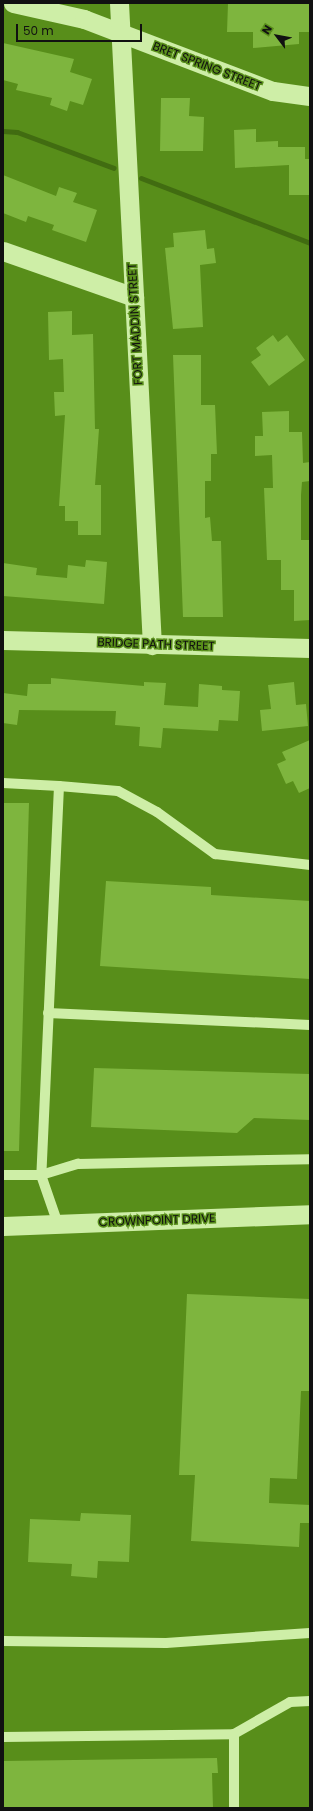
<!DOCTYPE html>
<html>
<head>
<meta charset="utf-8">
<style>
  body { margin:0 }
  #map { position:relative; width:313px; height:1811px; overflow:hidden; background:#588e1a; font-family:Poppins,sans-serif }
  div>[style] { position:absolute }
  .stream>* { height:5px; margin:-2.5px; padding:0 2.5px; transform-origin:2.5px; border-radius:2.5px; background:#416c11 }
  .building>* { inset:0; background:#7eb53e }
  .lane>* { height:10px; margin:-5px; padding:0 5px; transform-origin:5px; border-radius:5px; background:#ceeea7 }
  .street>* { height:19px; margin:-9.5px; padding:0 9.5px; transform-origin:9.5px; border-radius:9.5px; background:#ceeea7 }
  span { translate:-50% -50%; white-space:nowrap; text-align:center; line-height:1.15; -webkit-text-stroke:3px #588e1a; paint-order:stroke }
  .street-label { font-size:12px; color:#111 }
  .frame { position:absolute; inset:0; border:4px solid #111; pointer-events:none }
  .north { position:absolute; left:257px; top:16px; width:40px; height:40px; -webkit-text-stroke:3px #588e1a; paint-order:stroke; rotate:302deg; font-size:11px; font-weight:700; line-height:16px; text-align:center; color:#111 }
  .north::after { content:''; display:block; margin:auto; width:14px; height:18px; background:#111; clip-path:polygon(50% 0,100% 100%,50% 72%,0 100%) }
  .scale { position:absolute; left:16px; top:24px; width:126px; height:18px; box-sizing:border-box; border:2px solid #111; border-top:0; padding-left:5px; font-size:12px; line-height:14px; white-space:nowrap; color:#111; -webkit-text-stroke:3px #588e1a; paint-order:stroke }
</style>
</head>
<body>
<div id="map">
  <div class="stream">
    <div style="left:3px;top:131px;width:14px;rotate:4deg"></div>
    <div style="left:17px;top:132px;width:103px;rotate:20.4deg"></div>
    <div style="left:141px;top:178px;width:181px;rotate:21deg"></div>
  </div>
  <div class="building">
    <div style="clip-path:polygon(228px 3px,310px 3px,310px 32px,299px 32px,299px 44px,253px 48px,253px 32px,227px 32px)"></div>
    <div style="clip-path:polygon(3px 43px,74px 59px,70px 72px,92px 79px,83px 105px,70px 101px,67px 111px,50px 105px,52px 98px,16px 90px,18px 84px,3px 80px)"></div>
    <div style="clip-path:polygon(161px 98px,190px 98px,189px 116px,204px 117px,203px 151px,160px 151px)"></div>
    <div style="clip-path:polygon(256px 129px,256px 142px,278px 141px,278px 147px,305px 147px,305px 159px,310px 159px,310px 195px,289px 195px,289px 165px,235px 168px,234px 130px)"></div>
    <div style="clip-path:polygon(3px 175px,56px 196px,59px 187px,77px 193px,73px 202px,97px 210px,86px 242px,52px 230px,54px 225px,28px 216px,26px 222px,3px 213px)"></div>
    <div style="clip-path:polygon(205px 230px,207px 249px,214px 248px,216px 263px,200px 265px,203px 327px,173px 329px,165px 248px,174px 247px,173px 233px)"></div>
    <div style="clip-path:polygon(72px 311px,72px 335px,93px 334px,95px 429px,99px 429px,95px 485px,101px 485px,101px 535px,78px 535px,78px 521px,65px 521px,65px 506px,59px 506px,65px 415px,55px 416px,54px 392px,64px 392px,63px 359px,49px 360px,48px 312px)"></div>
    <div style="clip-path:polygon(273px 335px,278px 342px,287px 335px,305px 360px,269px 386px,251px 362px,261px 355px,256px 348px)"></div>
    <div style="clip-path:polygon(173px 355px,201px 355px,201px 405px,215px 405px,217px 454px,211px 454px,211px 481px,205px 481px,205px 518px,210px 517px,212px 541px,221px 541px,223px 617px,183px 617px)"></div>
    <div style="clip-path:polygon(289px 411px,289px 432px,302px 432px,303px 463px,310px 462px,310px 481px,302px 482px,301px 495px,301px 540px,310px 540px,310px 620px,294px 621px,294px 590px,281px 590px,281px 560px,267px 560px,264px 488px,273px 488px,272px 455px,255px 456px,255px 436px,263px 436px,262px 412px)"></div>
    <div style="clip-path:polygon(86px 560px,107px 562px,104px 604px,3px 596px,3px 563px,37px 568px,36px 575px,67px 578px,68px 565px,85px 567px)"></div>
    <div style="clip-path:polygon(51px 678px,144px 686px,144px 682px,166px 683px,164px 705px,198px 707px,199px 684px,222px 686px,222px 690px,240px 691px,238px 721px,219px 720px,218px 731px,163px 728px,161px 748px,139px 746px,140px 727px,115px 725px,116px 711px,19px 710px,17px 725px,3px 723px,3px 693px,27px 696px,28px 684px,51px 684px)"></div>
    <div style="clip-path:polygon(294px 682px,296px 705px,306px 704px,308px 726px,262px 731px,260px 710px,271px 709px,268px 685px)"></div>
    <div style="clip-path:polygon(310px 740px,310px 788px,299px 793px,293px 781px,286px 784px,277px 764px,286px 760px,282px 752px)"></div>
    <div style="clip-path:polygon(3px 803px,29px 803px,19px 1151px,3px 1151px)"></div>
    <div style="clip-path:polygon(106px 881px,211px 887px,211px 895px,310px 901px,310px 979px,100px 966px)"></div>
    <div style="clip-path:polygon(94px 1068px,310px 1074px,310px 1120px,254px 1118px,237px 1133px,91px 1127px)"></div>
    <div style="clip-path:polygon(187px 1294px,310px 1299px,310px 1391px,301px 1391px,297px 1479px,270px 1478px,269px 1503px,310px 1505px,310px 1523px,300px 1523px,299px 1547px,191px 1541px,195px 1475px,179px 1475px)"></div>
    <div style="clip-path:polygon(81px 1513px,131px 1515px,129px 1562px,98px 1561px,97px 1578px,71px 1576px,72px 1564px,28px 1562px,30px 1519px,80px 1521px)"></div>
    <div style="clip-path:polygon(217px 1758px,218px 1773px,212px 1773px,213px 1808px,3px 1808px,3px 1761px)"></div>
  </div>
  <div class="lane">
    <div style="left:3px;top:783px;width:56px;rotate:3.1deg"></div>
    <div style="left:59px;top:786px;width:389px;rotate:92.6deg"></div>
    <div style="left:41px;top:1175px;width:39px;rotate:-17deg"></div>
    <div style="left:78px;top:1164px;width:232px;rotate:-1.2deg"></div>
    <div style="left:59px;top:786px;width:59px;rotate:4.8deg"></div>
    <div style="left:118px;top:791px;width:44px;rotate:28.3deg"></div>
    <div style="left:157px;top:812px;width:72px;rotate:35.9deg"></div>
    <div style="left:215px;top:854px;width:96px;rotate:6.6deg"></div>
    <div style="left:48px;top:1013px;width:262px;rotate:2.6deg"></div>
    <div style="left:3px;top:1175px;width:38px"></div>
    <div style="left:41px;top:1175px;width:52px;rotate:70.9deg"></div>
    <div style="left:3px;top:1641px;width:163px;rotate:0.7deg"></div>
    <div style="left:166px;top:1643px;width:144px;rotate:-4deg"></div>
    <div style="left:234px;top:1734px;width:74px;rotate:90deg"></div>
    <div style="left:3px;top:1737px;width:231px;rotate:-0.7deg"></div>
    <div style="left:234px;top:1734px;width:64px;rotate:-29.7deg"></div>
    <div style="left:290px;top:1702px;width:20px;rotate:-3deg"></div>
  </div>
  <div class="street">
    <div style="left:13px;top:3px;width:73px;rotate:12.7deg"></div>
    <div style="left:84px;top:19px;width:202px;rotate:20.9deg"></div>
    <div style="left:273px;top:91px;width:37px;rotate:8deg"></div>
    <div style="left:119px;top:3px;width:643px;rotate:87.06deg"></div>
    <div style="left:3px;top:251px;width:139px;rotate:19.3deg"></div>
    <div style="left:3px;top:640px;width:307px;rotate:1.5deg"></div>
    <div style="left:3px;top:1226px;width:307px;rotate:-2.2deg"></div>
  </div>
  <div class="street-label">
    <span style="left:207px;top:66px;rotate:21deg">BRET SPRING STREET</span>
    <span style="left:135px;top:324px;rotate:-93deg">FORT MADDIN STREET</span>
    <span style="left:156px;top:644px;rotate:2deg">BRIDGE PATH STREET</span>
    <span style="left:157px;top:1220px;rotate:-2deg">CROWNPOINT DRIVE</span>
  </div>
  <div class="frame"></div>
  <div class="north">N</div>
  <div class="scale">50 m</div>
</div>
</body>
</html>
